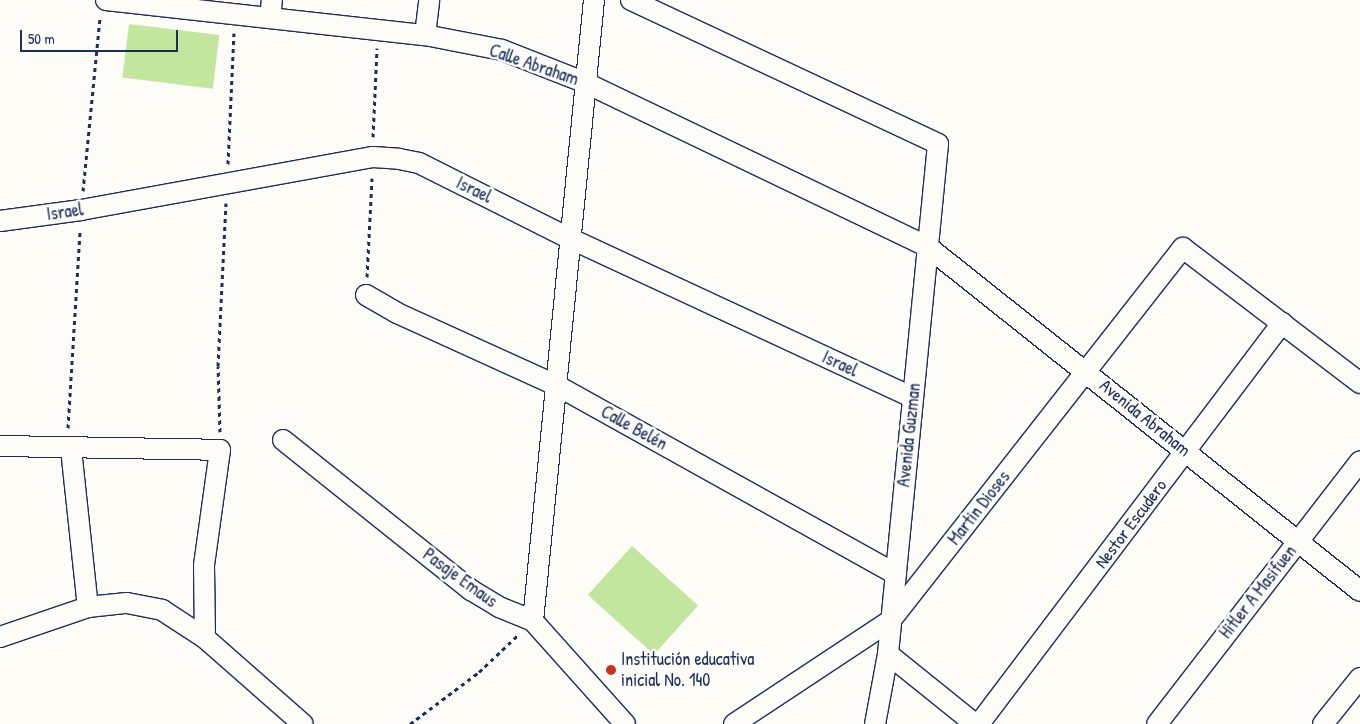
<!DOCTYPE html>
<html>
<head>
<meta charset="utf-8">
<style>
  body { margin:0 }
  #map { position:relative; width:1360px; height:724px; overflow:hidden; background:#fdfcf7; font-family:"Patrick Hand",sans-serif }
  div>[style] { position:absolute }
  .green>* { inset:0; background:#c3e69f; transform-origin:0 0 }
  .path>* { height:3px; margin-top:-1.5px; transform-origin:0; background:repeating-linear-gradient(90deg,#1b2f5e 0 4px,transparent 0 8px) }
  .roads { filter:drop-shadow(1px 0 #1b2f5e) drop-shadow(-1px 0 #1b2f5e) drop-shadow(0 1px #1b2f5e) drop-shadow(0 -1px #1b2f5e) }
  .minor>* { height:20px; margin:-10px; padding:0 10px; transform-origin:10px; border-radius:10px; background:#fdfcf7 }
  .dots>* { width:14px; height:14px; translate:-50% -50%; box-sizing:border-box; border:2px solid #fdfcf7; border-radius:50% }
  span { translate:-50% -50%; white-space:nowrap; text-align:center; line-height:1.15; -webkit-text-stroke:5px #fdfcf7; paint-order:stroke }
  .street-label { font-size:18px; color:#1b2f5e }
  .poi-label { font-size:18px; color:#1b2f5e }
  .left { translate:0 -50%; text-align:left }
  .scale { position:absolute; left:20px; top:30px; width:158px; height:22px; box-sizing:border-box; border:2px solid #1b2f5e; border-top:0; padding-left:6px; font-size:15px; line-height:18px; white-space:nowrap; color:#1b2f5e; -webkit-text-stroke:4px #fdfcf7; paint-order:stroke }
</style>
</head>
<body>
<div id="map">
  <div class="green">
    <div style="left:129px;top:24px;width:91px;height:54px;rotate:7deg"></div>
    <div style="left:632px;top:546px;width:89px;height:66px;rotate:42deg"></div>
  </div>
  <div class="path">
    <div style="left:373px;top:137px;width:89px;rotate:-87.4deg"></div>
    <div style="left:228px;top:164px;width:131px;rotate:-87.4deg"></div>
    <div style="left:83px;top:191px;width:174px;rotate:-84.4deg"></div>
    <div style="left:367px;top:277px;width:99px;rotate:-87.1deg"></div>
    <div style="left:68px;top:428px;width:198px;rotate:-86.5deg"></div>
    <div style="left:220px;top:432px;width:66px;rotate:-91.7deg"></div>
    <div style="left:218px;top:366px;width:163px;rotate:-87.2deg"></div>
    <div style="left:410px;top:724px;width:86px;rotate:-37deg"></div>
    <div style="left:479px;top:672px;width:54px;rotate:-43.5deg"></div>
  </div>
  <div class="roads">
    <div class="minor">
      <div style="left:106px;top:0;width:321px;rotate:6.3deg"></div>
      <div style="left:425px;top:35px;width:78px;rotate:11deg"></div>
      <div style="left:502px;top:50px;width:90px;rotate:21.4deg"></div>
      <div style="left:586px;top:83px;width:379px;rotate:25.6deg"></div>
      <div style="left:928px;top:247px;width:552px;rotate:38.53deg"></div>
      <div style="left:631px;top:0;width:339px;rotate:25.1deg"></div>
      <div style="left:938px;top:144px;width:512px;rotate:95.6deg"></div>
      <div style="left:888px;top:654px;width:71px;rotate:100.5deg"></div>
      <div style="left:270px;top:18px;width:18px;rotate:-84deg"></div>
      <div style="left:425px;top:35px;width:35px;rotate:-83deg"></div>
      <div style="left:0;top:221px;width:82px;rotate:-7.7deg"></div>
      <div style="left:81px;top:210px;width:297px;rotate:-10.3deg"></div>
      <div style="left:373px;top:157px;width:26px;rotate:4deg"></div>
      <div style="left:399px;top:159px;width:20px;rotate:11deg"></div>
      <div style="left:419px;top:163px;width:168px;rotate:26.6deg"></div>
      <div style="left:569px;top:238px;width:379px;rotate:24.9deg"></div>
      <div style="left:366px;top:295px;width:36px;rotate:30deg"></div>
      <div style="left:397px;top:313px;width:175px;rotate:24.4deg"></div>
      <div style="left:556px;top:385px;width:389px;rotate:29.1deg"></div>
      <div style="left:283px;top:440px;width:241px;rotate:38.6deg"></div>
      <div style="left:471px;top:590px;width:33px;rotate:31deg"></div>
      <div style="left:499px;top:607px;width:37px;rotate:22deg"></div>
      <div style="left:533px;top:621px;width:138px;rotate:48.2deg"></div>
      <div style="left:0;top:446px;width:220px;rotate:1deg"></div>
      <div style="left:220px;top:450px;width:117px;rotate:97.9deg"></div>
      <div style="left:204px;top:566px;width:72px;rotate:89.2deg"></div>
      <div style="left:205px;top:638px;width:130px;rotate:41.3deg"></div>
      <div style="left:71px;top:449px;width:159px;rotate:83.9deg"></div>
      <div style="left:533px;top:621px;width:624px;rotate:-84.39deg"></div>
      <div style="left:0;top:637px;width:93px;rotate:-18.8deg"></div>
      <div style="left:88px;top:607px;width:39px;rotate:-6deg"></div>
      <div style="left:127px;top:603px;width:36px;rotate:11deg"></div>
      <div style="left:162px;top:610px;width:51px;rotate:33.1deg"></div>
      <div style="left:888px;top:654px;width:112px;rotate:38.8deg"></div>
      <div style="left:734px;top:724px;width:188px;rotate:-33.5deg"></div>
      <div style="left:891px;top:620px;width:473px;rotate:-51.9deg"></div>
      <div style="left:1183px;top:248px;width:223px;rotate:37.3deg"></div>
      <div style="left:979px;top:724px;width:503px;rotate:-52.92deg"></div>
      <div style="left:1157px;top:724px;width:332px;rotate:-52.3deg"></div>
      <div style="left:1323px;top:724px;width:59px;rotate:-51.2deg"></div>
    </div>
  </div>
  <div class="dots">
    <div style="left:611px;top:670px;background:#c8321e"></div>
  </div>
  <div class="street-label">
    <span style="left:534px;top:65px;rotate:19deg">Calle Abraham</span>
    <span style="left:474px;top:190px;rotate:26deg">Israel</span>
    <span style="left:65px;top:212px;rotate:-8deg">Israel</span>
    <span style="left:840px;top:364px;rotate:25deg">Israel</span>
    <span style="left:1145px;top:418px;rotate:39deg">Avenida Abraham</span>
    <span style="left:634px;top:428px;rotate:29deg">Calle Belén</span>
    <span style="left:909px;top:435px;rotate:-84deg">Avenida Guzman</span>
    <span style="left:979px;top:508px;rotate:-52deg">Martin Dioses</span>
    <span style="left:1131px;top:524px;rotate:-53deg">Nestor Escudero</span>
    <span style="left:460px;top:578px;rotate:36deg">Pasaje Emaus</span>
    <span style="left:1258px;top:592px;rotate:-52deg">Hitler A Masifuen</span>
  </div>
  <div class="poi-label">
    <span class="left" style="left:621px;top:670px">Institución educativa<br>inicial No. 140</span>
  </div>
  <div class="scale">50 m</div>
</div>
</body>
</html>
